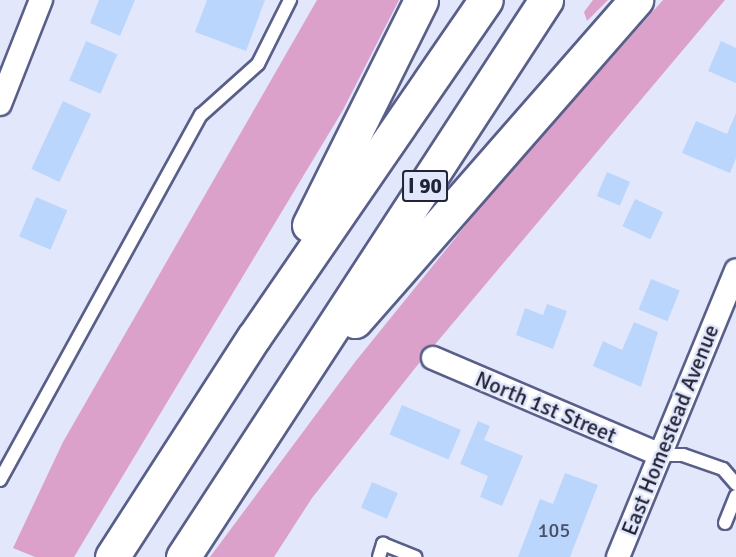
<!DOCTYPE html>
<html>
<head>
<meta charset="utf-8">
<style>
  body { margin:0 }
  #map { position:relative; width:736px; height:557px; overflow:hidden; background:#e3e7fb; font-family:Signika,sans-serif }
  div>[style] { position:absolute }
  .green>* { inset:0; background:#dba1cb }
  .building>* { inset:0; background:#bbd6fc; transform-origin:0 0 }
  .roads { filter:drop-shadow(2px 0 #595f89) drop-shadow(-2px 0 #595f89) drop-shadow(0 2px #595f89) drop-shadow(0 -2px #595f89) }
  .service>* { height:12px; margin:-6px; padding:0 6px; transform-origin:6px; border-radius:6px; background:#fff }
  .minor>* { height:22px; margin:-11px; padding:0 11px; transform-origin:11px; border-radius:11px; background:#fff }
  .motorway>* { height:33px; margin:-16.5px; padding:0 16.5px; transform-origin:16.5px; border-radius:16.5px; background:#fff }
  span { translate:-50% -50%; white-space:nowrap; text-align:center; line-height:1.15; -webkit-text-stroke:5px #e3e7fb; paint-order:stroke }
  .number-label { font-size:20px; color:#485068 }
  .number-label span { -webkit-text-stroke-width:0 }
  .shield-label span { padding:2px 4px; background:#e3e7fb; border:2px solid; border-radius:4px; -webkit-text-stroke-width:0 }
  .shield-label { font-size:21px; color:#212436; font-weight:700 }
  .street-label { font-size:22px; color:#212436 }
</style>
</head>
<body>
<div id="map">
  <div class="green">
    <div style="clip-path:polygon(317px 0,399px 0,343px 110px,74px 557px,35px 557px,13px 548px,63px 442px)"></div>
    <div style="clip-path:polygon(593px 0,608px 0,587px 21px,584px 12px)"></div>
    <div style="clip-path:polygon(663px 0,725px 0,416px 367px,312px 498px,274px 557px,210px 557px,355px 362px,495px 189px)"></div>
  </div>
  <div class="building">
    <div style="clip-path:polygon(99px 0,135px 0,120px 36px,90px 23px)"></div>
    <div style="clip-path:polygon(207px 0,265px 0,246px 51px,195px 32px)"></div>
    <div style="left:86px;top:41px;width:34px;height:43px;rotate:23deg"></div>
    <div style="clip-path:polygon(721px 41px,736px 48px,736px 83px,708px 71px)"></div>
    <div style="left:63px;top:101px;width:31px;height:75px;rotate:25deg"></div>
    <div style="clip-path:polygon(736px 113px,736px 158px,730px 173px,682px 153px,696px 121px,727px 134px)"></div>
    <div style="left:607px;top:172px;width:25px;height:26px;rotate:23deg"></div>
    <div style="left:36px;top:197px;width:34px;height:43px;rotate:23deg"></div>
    <div style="left:635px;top:199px;width:31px;height:30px;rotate:25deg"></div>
    <div style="left:651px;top:279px;width:31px;height:33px;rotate:22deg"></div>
    <div style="clip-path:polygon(547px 304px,567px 311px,553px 349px,516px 335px,525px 308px,543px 315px)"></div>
    <div style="clip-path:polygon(634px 322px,658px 332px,641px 387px,593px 366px,603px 341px,622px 350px)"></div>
    <div style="left:402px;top:405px;width:64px;height:32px;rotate:23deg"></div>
    <div style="clip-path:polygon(478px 421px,490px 426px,484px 440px,523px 456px,502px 506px,480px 497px,488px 476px,460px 464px)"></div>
    <div style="clip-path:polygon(565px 473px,598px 485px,570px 557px,518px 557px,540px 499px,553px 504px)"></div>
    <div style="left:372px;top:482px;width:28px;height:28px;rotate:23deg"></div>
  </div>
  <div class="roads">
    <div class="service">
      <div style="left:660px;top:455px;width:23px"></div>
      <div style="left:683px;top:455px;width:42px;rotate:19.3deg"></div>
      <div style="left:723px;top:469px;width:20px;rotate:49deg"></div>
      <div style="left:0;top:480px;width:417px;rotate:-61.2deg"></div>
      <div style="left:201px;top:115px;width:76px;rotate:-41.8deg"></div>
      <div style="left:258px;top:64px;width:72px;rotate:-63.4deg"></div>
      <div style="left:725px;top:523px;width:29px;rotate:-68deg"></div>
      <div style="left:379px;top:557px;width:14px;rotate:-73deg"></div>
      <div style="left:383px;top:544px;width:35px;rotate:22deg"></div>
    </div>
    <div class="minor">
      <div style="left:0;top:104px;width:112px;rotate:-68.5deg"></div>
      <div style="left:433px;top:358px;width:247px;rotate:23.1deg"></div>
      <div style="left:618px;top:557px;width:310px;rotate:-67.6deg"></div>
    </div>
    <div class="motorway">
      <div style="left:309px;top:225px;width:251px;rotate:-63.5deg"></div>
      <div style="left:355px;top:321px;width:427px;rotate:-48.8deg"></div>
      <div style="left:112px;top:557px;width:262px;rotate:-57.2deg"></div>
      <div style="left:254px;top:337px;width:409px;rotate:-55.5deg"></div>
      <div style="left:183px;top:557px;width:665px;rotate:-56.91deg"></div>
    </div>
  </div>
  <div class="number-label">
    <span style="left:554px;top:530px">105</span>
  </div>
  <div class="shield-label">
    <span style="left:425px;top:186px">I 90</span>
  </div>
  <div class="street-label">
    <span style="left:546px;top:407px;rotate:23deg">North 1st Street</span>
    <span style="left:670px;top:430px;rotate:-68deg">East Homestead Avenue</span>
  </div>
</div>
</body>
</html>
